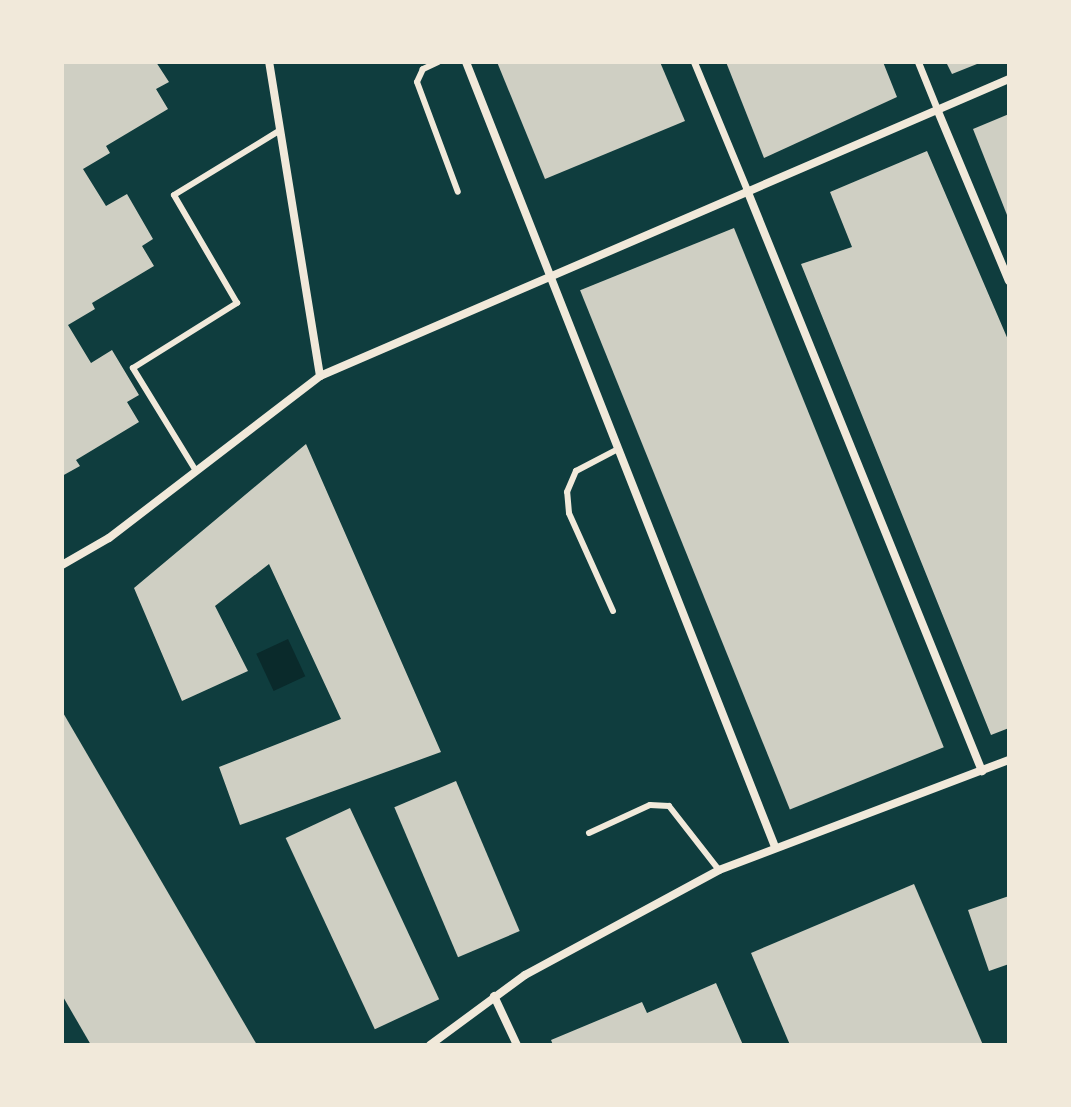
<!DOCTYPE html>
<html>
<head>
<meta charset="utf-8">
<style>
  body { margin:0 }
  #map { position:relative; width:1071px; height:1107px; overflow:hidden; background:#0f3d3e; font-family:"Asap Condensed",sans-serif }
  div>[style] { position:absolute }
  .water>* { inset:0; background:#0a2a2b; transform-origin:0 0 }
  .building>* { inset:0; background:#cfcfc3; transform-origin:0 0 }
  .service>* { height:6px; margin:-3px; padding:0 3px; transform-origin:3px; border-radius:3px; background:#f1e9da }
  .pedestrian>* { height:7px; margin:-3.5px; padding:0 3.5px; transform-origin:3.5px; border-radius:3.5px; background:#f1e9da }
  .minor>* { height:8px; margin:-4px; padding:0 4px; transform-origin:4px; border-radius:4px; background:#f1e9da }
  span { translate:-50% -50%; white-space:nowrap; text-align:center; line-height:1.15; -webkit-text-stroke:8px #f1e9da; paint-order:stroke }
  .frame { position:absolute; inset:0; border:64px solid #f1e9da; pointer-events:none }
</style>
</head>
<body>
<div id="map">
  <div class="water">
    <div style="left:288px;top:639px;width:41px;height:35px;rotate:65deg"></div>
  </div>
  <div class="building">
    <div style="clip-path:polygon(62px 62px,156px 62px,169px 82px,156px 89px,168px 109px,106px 146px,110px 153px,83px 169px,106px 206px,127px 194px,153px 239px,142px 246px,154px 266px,92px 303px,95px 309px,68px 325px,91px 363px,112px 350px,139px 395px,127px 402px,139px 422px,76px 460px,80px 466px,62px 476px)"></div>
    <div style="clip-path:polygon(497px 62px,660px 62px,685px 121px,545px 179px)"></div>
    <div style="clip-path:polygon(726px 62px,883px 62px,897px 97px,764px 158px)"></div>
    <div style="clip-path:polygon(946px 62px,982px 62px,952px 74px)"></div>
    <div style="clip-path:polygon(1009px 114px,1009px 220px,973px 129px)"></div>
    <div style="clip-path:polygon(927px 151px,1009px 342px,1009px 728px,991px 735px,801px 264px,852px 247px,830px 192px)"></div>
    <div style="left:734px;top:228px;width:560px;height:166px;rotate:68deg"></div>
    <div style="clip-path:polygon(306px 444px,441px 752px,240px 825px,219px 767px,341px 719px,269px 564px,215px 606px,248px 671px,182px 701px,134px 588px)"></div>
    <div style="clip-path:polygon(62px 711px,257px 1045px,91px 1045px,62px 995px)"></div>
    <div style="left:456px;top:781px;width:163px;height:67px;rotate:67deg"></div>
    <div style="left:350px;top:808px;width:211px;height:71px;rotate:65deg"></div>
    <div style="clip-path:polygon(914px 884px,983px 1045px,790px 1045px,751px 953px)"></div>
    <div style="clip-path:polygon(1009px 896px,1009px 964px,989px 971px,968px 910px)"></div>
    <div style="clip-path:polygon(716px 983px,743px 1045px,553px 1045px,551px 1040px,642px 1002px,647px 1013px)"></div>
  </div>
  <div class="service">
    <div style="left:438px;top:62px;width:17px;rotate:155deg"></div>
    <div style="left:423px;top:69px;width:14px;rotate:115deg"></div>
    <div style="left:417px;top:82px;width:117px;rotate:69.6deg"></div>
    <div style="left:196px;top:471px;width:121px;rotate:-121.5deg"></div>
    <div style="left:133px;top:368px;width:123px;rotate:-32deg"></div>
    <div style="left:237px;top:303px;width:125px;rotate:-120.3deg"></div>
    <div style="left:174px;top:195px;width:123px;rotate:-31.4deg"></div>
    <div style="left:613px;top:611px;width:107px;rotate:-114.2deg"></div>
    <div style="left:569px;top:513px;width:21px;rotate:-95deg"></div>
    <div style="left:567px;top:492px;width:23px;rotate:-67deg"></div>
    <div style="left:576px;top:471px;width:45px;rotate:-27.7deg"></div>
    <div style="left:589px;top:833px;width:67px;rotate:-24.7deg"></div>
    <div style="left:650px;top:805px;width:19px;rotate:3deg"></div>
    <div style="left:669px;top:806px;width:81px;rotate:52deg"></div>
  </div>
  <div class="pedestrian">
    <div style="left:694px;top:62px;width:139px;rotate:67.5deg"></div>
    <div style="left:918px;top:62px;width:51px;rotate:68deg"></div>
  </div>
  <div class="minor">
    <div style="left:466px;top:62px;width:844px;rotate:68.51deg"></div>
    <div style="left:937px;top:109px;width:186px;rotate:67.3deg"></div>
    <div style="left:747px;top:190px;width:627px;rotate:67.98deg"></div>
    <div style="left:320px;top:376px;width:750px;rotate:-23.32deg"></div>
    <div style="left:62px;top:565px;width:54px;rotate:-29.9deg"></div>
    <div style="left:109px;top:538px;width:266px;rotate:-37.5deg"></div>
    <div style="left:320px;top:376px;width:318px;rotate:-99.2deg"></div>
    <div style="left:494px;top:996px;width:54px;rotate:64.9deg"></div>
    <div style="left:430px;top:1045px;width:118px;rotate:-36.4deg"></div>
    <div style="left:525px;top:975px;width:221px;rotate:-28.4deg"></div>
    <div style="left:719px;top:870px;width:310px;rotate:-20.8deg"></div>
  </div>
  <div class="frame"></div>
</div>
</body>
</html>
